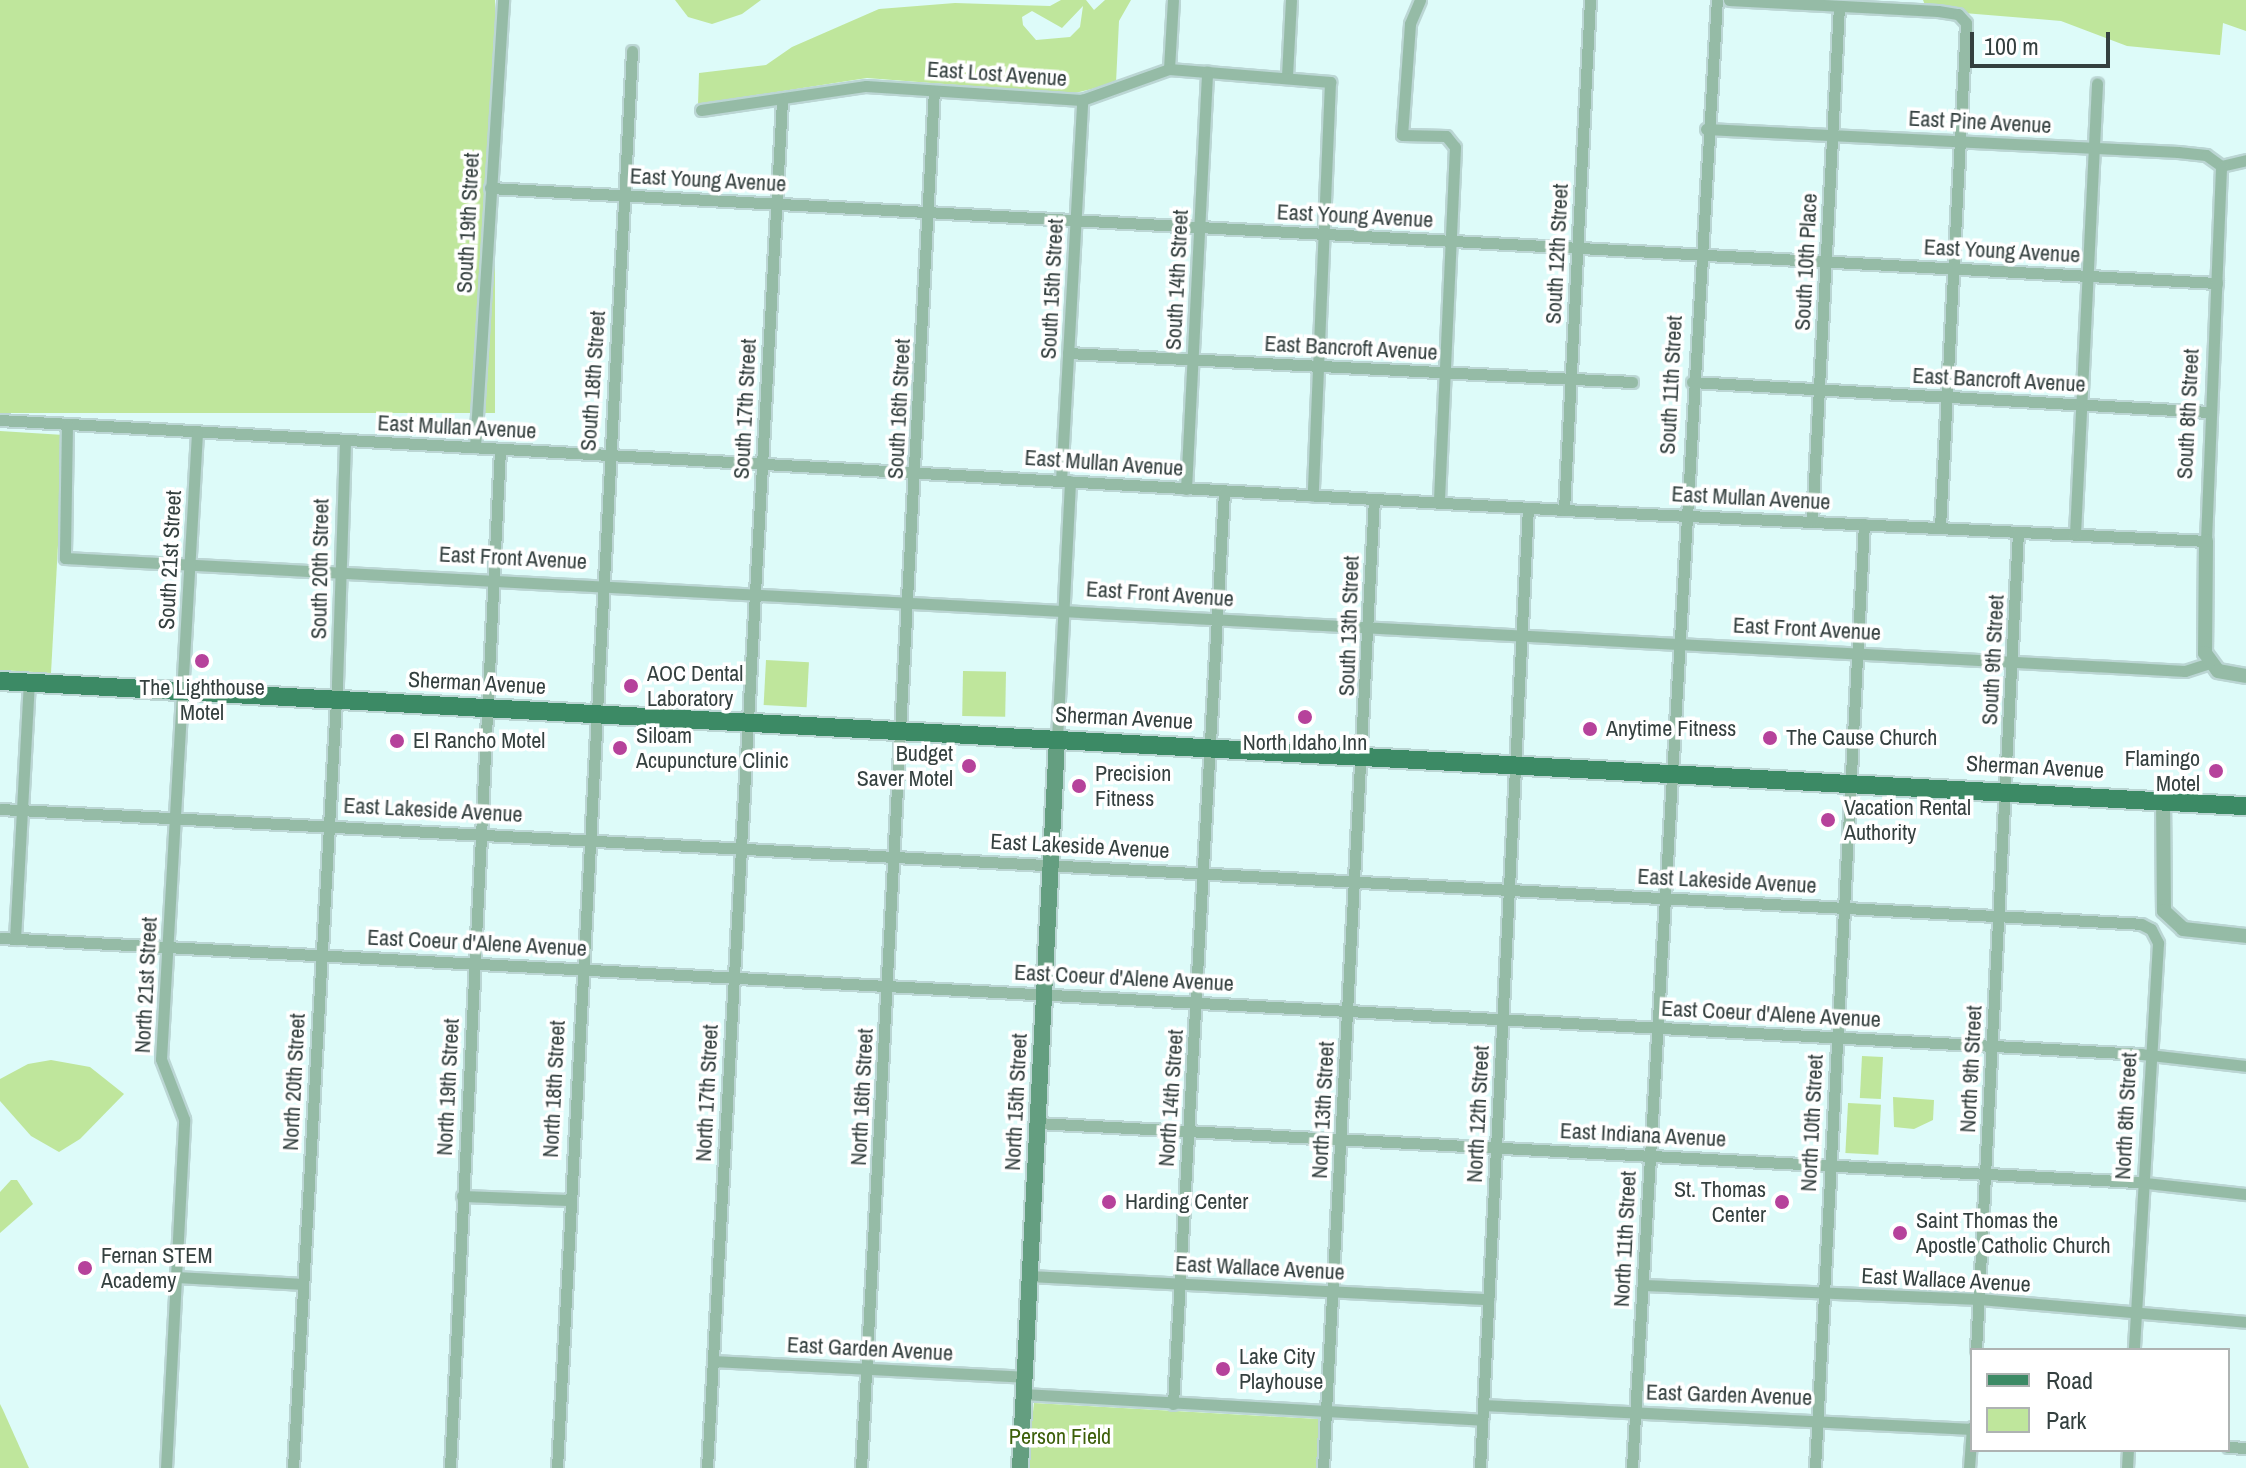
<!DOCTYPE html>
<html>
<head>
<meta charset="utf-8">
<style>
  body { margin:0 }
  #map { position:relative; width:2246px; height:1468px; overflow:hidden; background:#ddfbf9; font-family:"Archivo Narrow",sans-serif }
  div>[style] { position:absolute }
  .green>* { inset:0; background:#bfe69c; transform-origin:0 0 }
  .roads { filter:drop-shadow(2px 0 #bbd6d4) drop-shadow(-2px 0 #bbd6d4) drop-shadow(0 2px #bbd6d4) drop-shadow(0 -2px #bbd6d4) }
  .minor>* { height:11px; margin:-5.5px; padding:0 5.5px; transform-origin:5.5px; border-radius:5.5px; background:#95bba6 }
  .tertiary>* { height:14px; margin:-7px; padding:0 7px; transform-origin:7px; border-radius:7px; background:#95bba6 }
  .secondary>* { height:16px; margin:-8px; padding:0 8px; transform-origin:8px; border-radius:8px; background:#649e80 }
  .primary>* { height:18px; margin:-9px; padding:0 9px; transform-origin:9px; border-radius:9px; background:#3c8a65 }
  .dots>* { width:22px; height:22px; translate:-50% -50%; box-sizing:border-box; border:4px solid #fff; border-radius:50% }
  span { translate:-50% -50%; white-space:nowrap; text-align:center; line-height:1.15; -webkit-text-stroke:7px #fff; paint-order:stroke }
  .street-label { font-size:22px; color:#34403f }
  .poi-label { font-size:22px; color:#34403f }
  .left { translate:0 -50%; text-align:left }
  .right { translate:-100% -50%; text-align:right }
  .park-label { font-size:22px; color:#3c5f09 }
  .legend { position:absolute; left:1970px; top:1348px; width:260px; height:104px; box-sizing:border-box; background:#fff; border:2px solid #aeb3b2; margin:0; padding:10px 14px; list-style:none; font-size:24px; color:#34403f }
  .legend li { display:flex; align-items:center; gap:16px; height:40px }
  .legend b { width:40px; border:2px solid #aeb3b2 }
  .scale { position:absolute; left:1970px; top:32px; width:140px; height:36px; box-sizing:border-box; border:4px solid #34403f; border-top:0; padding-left:10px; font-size:24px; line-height:28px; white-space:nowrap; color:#34403f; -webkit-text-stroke:6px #fff; paint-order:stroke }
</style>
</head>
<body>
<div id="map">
  <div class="green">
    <div style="left:0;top:0;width:495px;height:413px"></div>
    <div style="clip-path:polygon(675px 0,761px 0,742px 14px,712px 24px,688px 17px)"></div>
    <div style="clip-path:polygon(evenodd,1061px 0,1086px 0,1094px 10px,1105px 0,1131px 0,1119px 21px,1116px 83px,1071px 94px,867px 78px,698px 104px,699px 73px,766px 65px,792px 47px,879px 9px,955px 3px,1050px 6px,1061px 0,1083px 6px,1080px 27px,1070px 37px,1036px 40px,1023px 25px,1022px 17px,1032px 11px,1062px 28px,1083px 6px)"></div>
    <div style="clip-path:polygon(1923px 0,2246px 0,2246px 31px,2223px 23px,2220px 55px,2127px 46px,2061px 21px,1927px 10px)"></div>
    <div style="clip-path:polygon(0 431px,64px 435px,51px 673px,0 670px)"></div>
    <div style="left:766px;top:660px;width:43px;height:45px;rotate:3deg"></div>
    <div style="left:963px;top:671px;width:43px;height:45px;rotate:1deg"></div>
    <div style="left:1862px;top:1056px;width:21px;height:42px;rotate:3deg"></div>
    <div style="clip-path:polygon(51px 1060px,90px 1067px,124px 1094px,80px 1139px,59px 1152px,31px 1136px,0 1101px,0 1079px,28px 1064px)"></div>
    <div style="clip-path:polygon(1893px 1097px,1934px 1100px,1933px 1120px,1914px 1129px,1894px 1127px)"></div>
    <div style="left:1848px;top:1103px;width:33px;height:50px;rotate:3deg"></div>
    <div style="clip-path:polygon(11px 1180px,17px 1180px,33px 1204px,0 1233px,0 1192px)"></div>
    <div style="clip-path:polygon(1034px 1403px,1318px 1419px,1319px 1468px,1027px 1468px)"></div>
    <div style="clip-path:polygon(0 1404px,3px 1410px,29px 1468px,0 1468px)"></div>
  </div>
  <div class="roads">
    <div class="minor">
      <div style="left:1420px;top:0;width:26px;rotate:113deg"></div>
      <div style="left:1410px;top:24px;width:111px;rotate:94.1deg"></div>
      <div style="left:1402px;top:135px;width:44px;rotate:1.3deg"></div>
      <div style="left:1446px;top:136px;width:14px;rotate:51deg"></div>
      <div style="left:1455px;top:147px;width:356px;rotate:92.6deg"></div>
      <div style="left:1729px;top:0;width:209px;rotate:3deg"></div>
      <div style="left:1938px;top:11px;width:20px;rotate:9deg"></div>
      <div style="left:1958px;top:14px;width:12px;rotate:48deg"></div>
      <div style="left:1966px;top:23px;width:506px;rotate:92.95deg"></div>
      <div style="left:1169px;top:69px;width:69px;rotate:-86.7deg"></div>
      <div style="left:1287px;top:76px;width:76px;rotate:-87deg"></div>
      <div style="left:701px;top:110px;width:167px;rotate:-8.3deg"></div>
      <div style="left:866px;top:86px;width:216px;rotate:3.7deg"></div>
      <div style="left:1082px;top:100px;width:92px;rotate:-19.6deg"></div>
      <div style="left:1169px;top:69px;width:162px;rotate:4.6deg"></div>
      <div style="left:1330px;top:82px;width:414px;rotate:92.4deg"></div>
      <div style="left:1706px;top:129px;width:473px;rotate:2.8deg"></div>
      <div style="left:2178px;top:152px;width:28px;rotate:6deg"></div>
      <div style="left:2206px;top:155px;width:19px;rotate:36deg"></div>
      <div style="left:2221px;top:166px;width:26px;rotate:-13deg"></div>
      <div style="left:490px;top:188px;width:1730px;rotate:3.15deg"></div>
      <div style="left:1068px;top:353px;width:565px;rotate:2.94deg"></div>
      <div style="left:1692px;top:382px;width:518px;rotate:3.32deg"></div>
      <div style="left:0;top:420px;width:1567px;rotate:3.29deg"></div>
      <div style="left:1564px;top:510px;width:643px;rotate:2.76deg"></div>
      <div style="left:2206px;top:541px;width:375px;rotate:-87.7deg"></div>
      <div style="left:67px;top:424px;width:134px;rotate:90.9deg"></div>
      <div style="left:65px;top:558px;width:2123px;rotate:3.05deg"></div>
      <div style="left:2185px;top:671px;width:26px;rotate:-18deg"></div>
      <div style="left:475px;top:447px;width:448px;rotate:-86.4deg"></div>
      <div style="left:1061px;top:481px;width:382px;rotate:-86.8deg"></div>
      <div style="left:1186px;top:489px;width:418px;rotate:-87.1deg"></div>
      <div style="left:1564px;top:510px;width:511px;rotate:-87.08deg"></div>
      <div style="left:1812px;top:521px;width:516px;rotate:-87deg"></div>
      <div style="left:2075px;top:534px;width:451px;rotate:-87.2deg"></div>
      <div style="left:1057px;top:739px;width:258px;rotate:-87.1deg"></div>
      <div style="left:0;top:809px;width:2144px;rotate:3.07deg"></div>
      <div style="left:2141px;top:924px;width:11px;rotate:27deg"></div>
      <div style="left:2151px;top:929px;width:16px;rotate:63deg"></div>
      <div style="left:2158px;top:943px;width:408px;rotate:93.4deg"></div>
      <div style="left:0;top:938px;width:2144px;rotate:3.1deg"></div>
      <div style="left:2141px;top:1054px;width:106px;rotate:6.5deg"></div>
      <div style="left:15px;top:939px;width:256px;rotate:-86.9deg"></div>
      <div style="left:1037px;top:1123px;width:1102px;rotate:3.07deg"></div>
      <div style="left:2137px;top:1182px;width:110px;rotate:6.3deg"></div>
      <div style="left:462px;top:1196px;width:106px;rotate:2.2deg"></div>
      <div style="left:1029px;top:1276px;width:460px;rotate:2.9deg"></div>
      <div style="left:177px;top:1277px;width:126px;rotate:3.2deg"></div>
      <div style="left:1644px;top:1285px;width:335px;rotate:2.4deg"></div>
      <div style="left:1979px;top:1299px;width:268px;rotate:4.9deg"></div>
      <div style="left:1976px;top:1350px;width:819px;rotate:-87.06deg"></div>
      <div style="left:713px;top:1361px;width:311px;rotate:2.9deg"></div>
      <div style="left:1023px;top:1394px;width:460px;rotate:3.2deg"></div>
      <div style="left:1173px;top:1404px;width:914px;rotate:-86.8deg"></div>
      <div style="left:1483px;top:1405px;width:490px;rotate:2.8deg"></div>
      <div style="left:2228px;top:1447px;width:18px;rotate:3deg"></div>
      <div style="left:166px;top:1468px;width:349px;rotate:-87deg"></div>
      <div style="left:184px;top:1119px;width:64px;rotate:-111deg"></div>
      <div style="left:161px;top:1059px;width:628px;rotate:-86.71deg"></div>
      <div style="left:293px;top:1468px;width:786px;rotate:-86.79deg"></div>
      <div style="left:337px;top:683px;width:243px;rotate:-88.1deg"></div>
      <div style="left:450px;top:1468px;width:1020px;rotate:-87.19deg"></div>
      <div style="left:557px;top:1468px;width:1419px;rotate:-86.97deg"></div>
      <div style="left:707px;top:1468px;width:1371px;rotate:-86.86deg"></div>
      <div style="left:861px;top:1468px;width:1379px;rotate:-86.97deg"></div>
      <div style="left:1323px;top:1468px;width:970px;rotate:-86.99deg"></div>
      <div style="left:1480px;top:1468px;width:961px;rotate:-87.14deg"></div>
      <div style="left:1632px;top:1468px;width:1470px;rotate:-86.69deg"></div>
      <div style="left:1815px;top:1468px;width:945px;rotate:-87.03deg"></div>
      <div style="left:1969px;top:1468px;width:41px;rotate:-85.8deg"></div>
      <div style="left:2127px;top:1468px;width:18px;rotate:-87deg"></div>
    </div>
    <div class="tertiary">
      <div style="left:2206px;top:541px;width:112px;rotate:90.5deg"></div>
      <div style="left:2205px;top:653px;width:22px;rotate:54deg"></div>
      <div style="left:2218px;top:671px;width:28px;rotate:10deg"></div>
      <div style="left:2163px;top:798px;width:113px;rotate:89.5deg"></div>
      <div style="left:2164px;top:911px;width:26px;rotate:43deg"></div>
      <div style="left:2183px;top:929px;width:63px;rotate:6.3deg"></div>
    </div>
    <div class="secondary">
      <div style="left:1020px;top:1468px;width:730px;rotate:-87.09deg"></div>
    </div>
    <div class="primary">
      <div style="left:0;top:681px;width:2249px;rotate:3.19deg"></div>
    </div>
  </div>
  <div class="dots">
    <div style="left:202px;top:661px;background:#b6429b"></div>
    <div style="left:631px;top:686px;background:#b6429b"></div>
    <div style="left:1305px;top:717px;background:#b6429b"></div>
    <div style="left:1590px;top:729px;background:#b6429b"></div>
    <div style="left:1770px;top:738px;background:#b6429b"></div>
    <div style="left:397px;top:741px;background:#b6429b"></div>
    <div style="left:620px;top:748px;background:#b6429b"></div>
    <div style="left:969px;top:766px;background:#b6429b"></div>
    <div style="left:2216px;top:771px;background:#b6429b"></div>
    <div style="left:1079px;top:786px;background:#b6429b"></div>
    <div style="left:1828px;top:820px;background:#b6429b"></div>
    <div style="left:1109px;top:1202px;background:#b6429b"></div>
    <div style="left:1782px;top:1202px;background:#b6429b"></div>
    <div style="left:1900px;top:1233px;background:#b6429b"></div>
    <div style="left:85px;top:1268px;background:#b6429b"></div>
    <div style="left:1223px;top:1369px;background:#b6429b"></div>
  </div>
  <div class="street-label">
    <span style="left:997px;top:74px;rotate:4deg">East Lost Avenue</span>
    <span style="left:1980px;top:122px;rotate:3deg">East Pine Avenue</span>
    <span style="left:708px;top:180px;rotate:3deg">East Young Avenue</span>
    <span style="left:1355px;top:216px;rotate:3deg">East Young Avenue</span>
    <span style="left:468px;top:223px;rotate:-87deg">South 19th Street</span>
    <span style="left:2002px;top:251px;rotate:3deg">East Young Avenue</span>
    <span style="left:1557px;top:254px;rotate:-87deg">South 12th Street</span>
    <span style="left:1806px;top:262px;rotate:-87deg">South 10th Place</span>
    <span style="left:1177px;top:280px;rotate:-87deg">South 14th Street</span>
    <span style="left:1052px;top:289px;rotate:-87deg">South 15th Street</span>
    <span style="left:1351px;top:348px;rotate:3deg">East Bancroft Avenue</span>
    <span style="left:1999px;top:380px;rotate:3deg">East Bancroft Avenue</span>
    <span style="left:593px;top:381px;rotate:-86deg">South 18th Street</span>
    <span style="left:1671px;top:385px;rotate:-87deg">South 11th Street</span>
    <span style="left:745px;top:409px;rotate:-87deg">South 17th Street</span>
    <span style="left:899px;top:409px;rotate:-87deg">South 16th Street</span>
    <span style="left:2188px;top:414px;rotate:-87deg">South 8th Street</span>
    <span style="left:457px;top:427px;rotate:3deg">East Mullan Avenue</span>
    <span style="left:1104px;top:463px;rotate:4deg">East Mullan Avenue</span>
    <span style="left:1751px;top:498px;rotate:3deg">East Mullan Avenue</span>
    <span style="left:513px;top:558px;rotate:3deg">East Front Avenue</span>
    <span style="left:170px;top:560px;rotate:-87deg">South 21st Street</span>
    <span style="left:320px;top:569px;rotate:-89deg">South 20th Street</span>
    <span style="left:1160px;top:594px;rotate:4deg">East Front Avenue</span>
    <span style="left:1349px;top:626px;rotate:-88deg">South 13th Street</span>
    <span style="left:1807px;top:629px;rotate:3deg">East Front Avenue</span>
    <span style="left:1993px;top:660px;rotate:-87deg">South 9th Street</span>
    <span style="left:477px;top:683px;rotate:3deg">Sherman Avenue</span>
    <span style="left:1124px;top:718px;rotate:3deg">Sherman Avenue</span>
    <span style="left:2035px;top:767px;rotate:3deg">Sherman Avenue</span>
    <span style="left:433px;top:810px;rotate:3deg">East Lakeside Avenue</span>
    <span style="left:1080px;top:846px;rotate:3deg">East Lakeside Avenue</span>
    <span style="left:1727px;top:881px;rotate:3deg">East Lakeside Avenue</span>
    <span style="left:477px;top:943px;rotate:3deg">East Coeur d'Alene Avenue</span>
    <span style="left:1124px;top:978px;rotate:3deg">East Coeur d'Alene Avenue</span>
    <span style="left:146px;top:985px;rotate:-87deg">North 21st Street</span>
    <span style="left:1771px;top:1014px;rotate:3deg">East Coeur d'Alene Avenue</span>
    <span style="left:1971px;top:1069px;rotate:-87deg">North 9th Street</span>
    <span style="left:294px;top:1082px;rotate:-87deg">North 20th Street</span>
    <span style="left:448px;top:1087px;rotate:-87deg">North 19th Street</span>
    <span style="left:554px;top:1089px;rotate:-87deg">North 18th Street</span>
    <span style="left:707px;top:1093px;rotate:-87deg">North 17th Street</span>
    <span style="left:862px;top:1097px;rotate:-87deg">North 16th Street</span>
    <span style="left:1171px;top:1098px;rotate:-86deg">North 14th Street</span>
    <span style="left:1016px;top:1102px;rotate:-87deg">North 15th Street</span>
    <span style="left:1323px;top:1110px;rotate:-87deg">North 13th Street</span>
    <span style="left:1478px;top:1114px;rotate:-87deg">North 12th Street</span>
    <span style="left:2126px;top:1116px;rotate:-87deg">North 8th Street</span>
    <span style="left:1812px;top:1123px;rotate:-87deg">North 10th Street</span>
    <span style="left:1643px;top:1135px;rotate:3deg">East Indiana Avenue</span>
    <span style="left:1625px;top:1239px;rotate:-87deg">North 11th Street</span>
    <span style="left:1260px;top:1268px;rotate:3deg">East Wallace Avenue</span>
    <span style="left:1946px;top:1280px;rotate:3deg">East Wallace Avenue</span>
    <span style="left:870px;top:1349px;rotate:3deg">East Garden Avenue</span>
    <span style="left:1729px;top:1395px;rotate:2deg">East Garden Avenue</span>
  </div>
  <div class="poi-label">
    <span class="left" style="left:647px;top:686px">AOC Dental<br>Laboratory</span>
    <span style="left:202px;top:700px">The Lighthouse<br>Motel</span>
    <span class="left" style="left:1606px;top:729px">Anytime Fitness</span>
    <span class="left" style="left:636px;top:748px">Siloam<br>Acupuncture Clinic</span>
    <span class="left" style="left:1786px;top:738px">The Cause Church</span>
    <span class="left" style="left:413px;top:741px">El Rancho Motel</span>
    <span style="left:1305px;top:743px">North Idaho Inn</span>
    <span class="right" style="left:953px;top:766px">Budget<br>Saver Motel</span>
    <span class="right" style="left:2200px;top:771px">Flamingo<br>Motel</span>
    <span class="left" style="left:1095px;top:786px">Precision<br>Fitness</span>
    <span class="left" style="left:1844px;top:820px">Vacation Rental<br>Authority</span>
    <span class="right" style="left:1766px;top:1202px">St. Thomas<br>Center</span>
    <span class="left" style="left:1125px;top:1202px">Harding Center</span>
    <span class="left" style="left:1916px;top:1233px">Saint Thomas the<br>Apostle Catholic Church</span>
    <span class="left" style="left:101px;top:1268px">Fernan STEM<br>Academy</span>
    <span class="left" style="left:1239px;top:1369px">Lake City<br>Playhouse</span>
  </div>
  <div class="park-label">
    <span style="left:1060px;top:1437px">Person Field</span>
  </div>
  <ul class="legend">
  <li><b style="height:10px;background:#3c8a65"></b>Road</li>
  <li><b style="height:22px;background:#bfe69c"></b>Park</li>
  </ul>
  <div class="scale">100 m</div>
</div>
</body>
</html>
